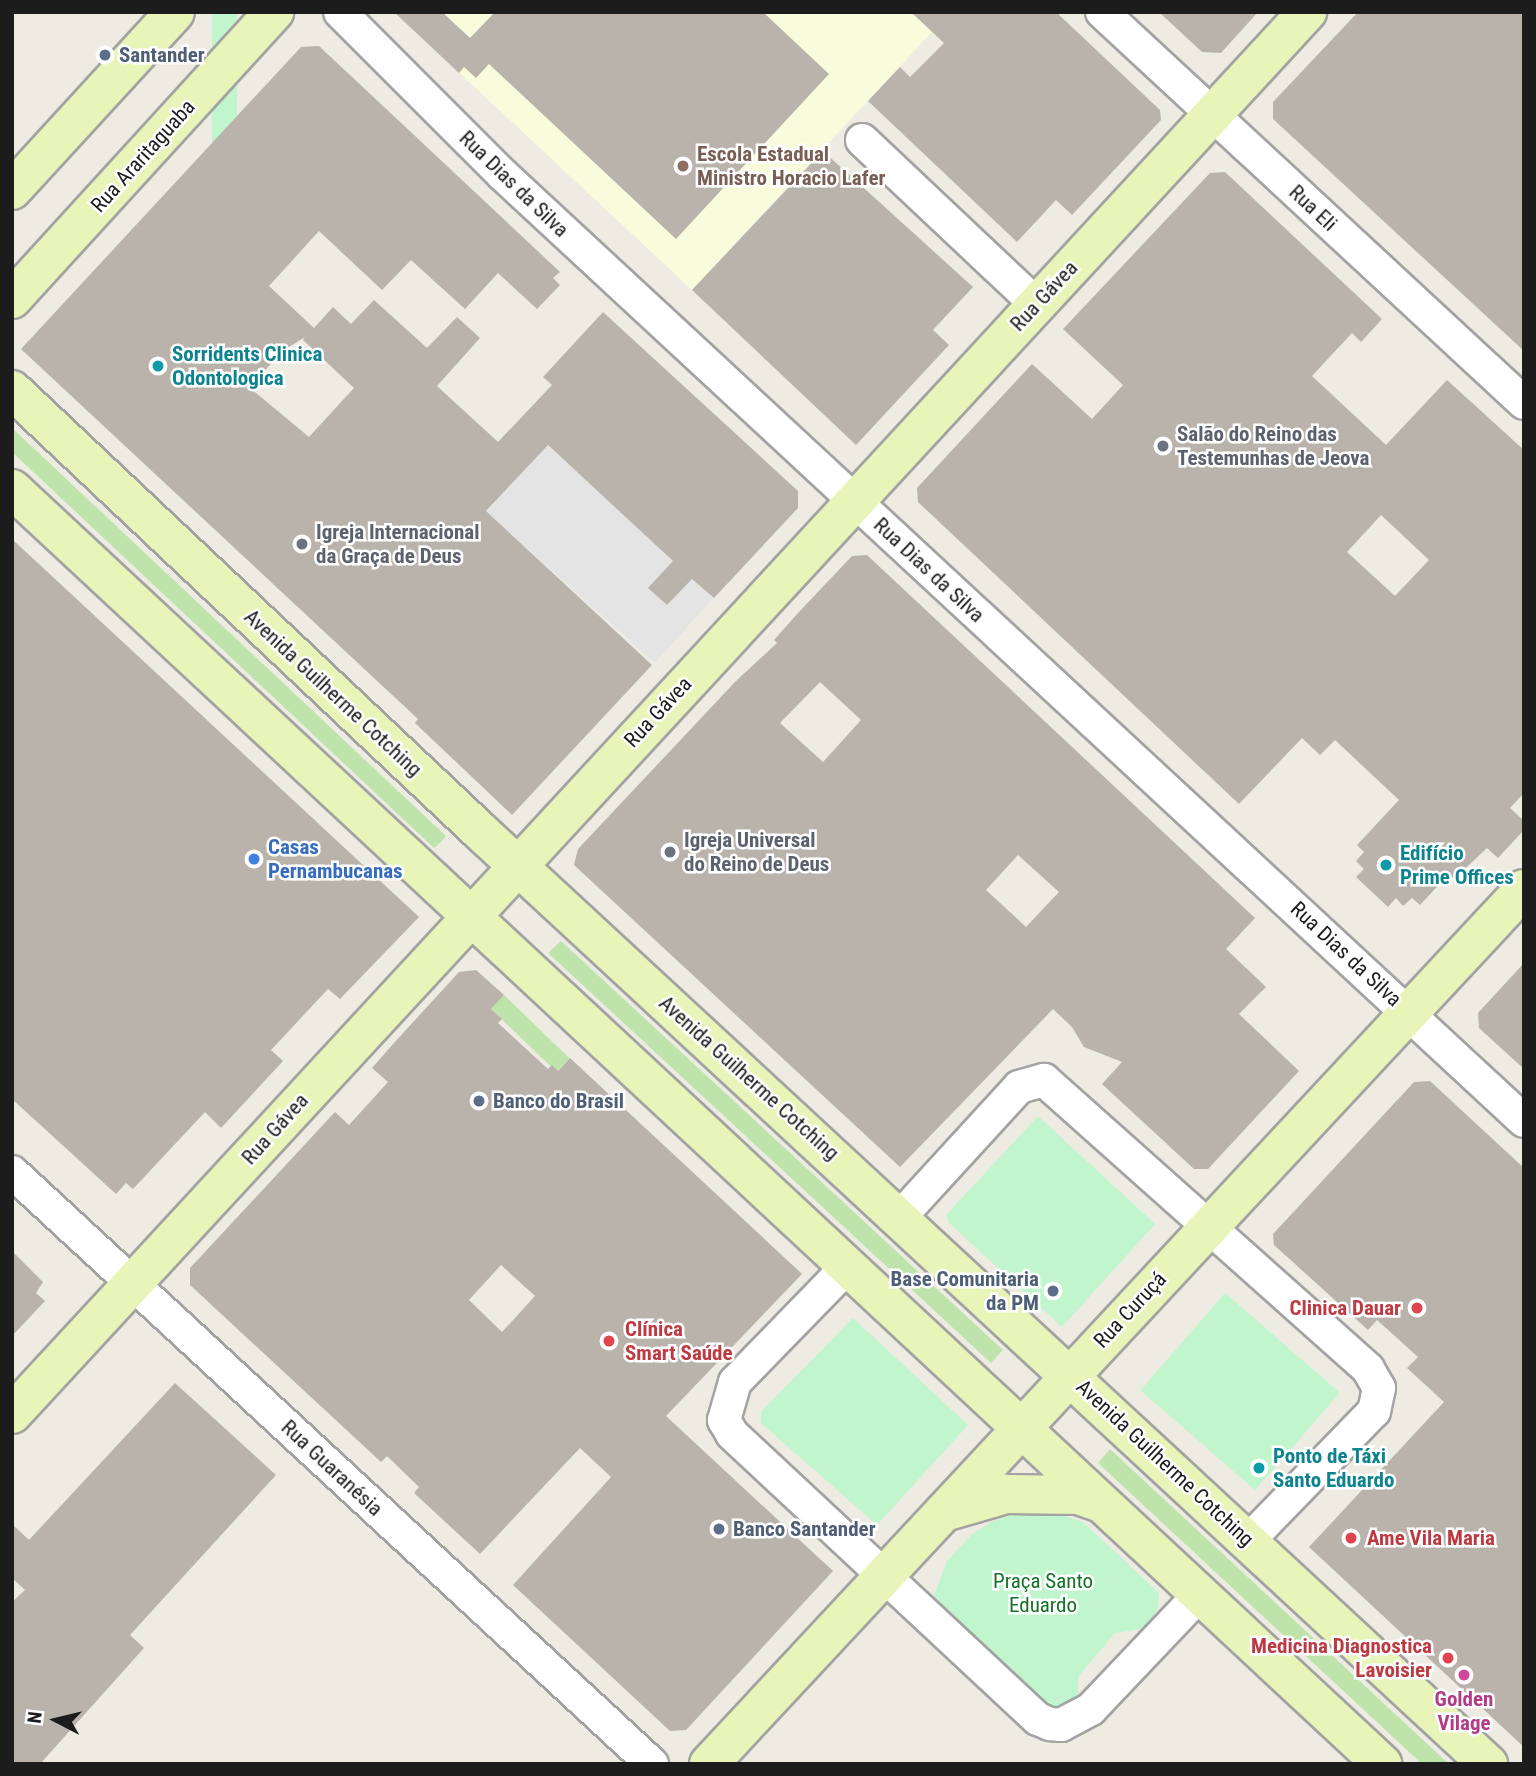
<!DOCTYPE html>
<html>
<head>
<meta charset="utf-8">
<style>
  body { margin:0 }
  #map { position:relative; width:1536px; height:1776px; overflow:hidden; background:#edebe2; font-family:"Roboto Condensed",sans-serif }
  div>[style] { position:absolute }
  .education>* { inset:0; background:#f8fcdc }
  .grass>* { inset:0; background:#bfe4ab; transform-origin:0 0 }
  .park>* { inset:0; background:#c1f5cd; transform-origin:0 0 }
  .parking>* { inset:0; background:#e4e4e4; transform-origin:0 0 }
  .building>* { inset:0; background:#b9b3ac }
  .roads { filter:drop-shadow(2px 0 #a3a3a3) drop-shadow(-2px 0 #a3a3a3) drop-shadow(0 2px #a3a3a3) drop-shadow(0 -2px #a3a3a3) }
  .street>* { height:32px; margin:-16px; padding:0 16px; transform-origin:16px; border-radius:16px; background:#fff }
  .secondary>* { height:38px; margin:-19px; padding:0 19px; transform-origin:19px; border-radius:19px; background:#e9f4b9 }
  .dots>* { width:19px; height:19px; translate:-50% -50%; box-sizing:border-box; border:4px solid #fff; border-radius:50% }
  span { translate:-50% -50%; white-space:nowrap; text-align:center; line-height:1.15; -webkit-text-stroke:5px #fff; paint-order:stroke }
  .service-label { font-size:21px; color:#4e5e75; font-weight:700 }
  .left { translate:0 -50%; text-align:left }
  .right { translate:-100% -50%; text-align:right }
  .education-label { font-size:21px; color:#785e54; font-weight:700 }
  .street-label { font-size:21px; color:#1c1c1c }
  .culture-label { font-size:21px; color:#0d838f; font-weight:700 }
  .worship-label { font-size:21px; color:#5b616d; font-weight:700 }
  .shop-label { font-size:21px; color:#366cbe; font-weight:700 }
  .health-label { font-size:21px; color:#be3a42; font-weight:700 }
  .park-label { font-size:21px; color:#137228 }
  .hotel-label { font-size:21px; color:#b23c85; font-weight:700 }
  .frame { position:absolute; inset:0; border:14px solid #1c1c1c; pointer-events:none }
  .north { position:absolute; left:21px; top:1685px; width:70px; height:70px; -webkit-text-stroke:5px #fff; paint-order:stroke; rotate:277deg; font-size:19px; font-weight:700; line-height:28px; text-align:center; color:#1c1c1c }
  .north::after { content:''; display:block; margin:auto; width:24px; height:32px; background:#1c1c1c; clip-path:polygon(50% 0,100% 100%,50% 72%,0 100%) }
</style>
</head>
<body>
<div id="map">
  <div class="education">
    <div style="clip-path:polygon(445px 12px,911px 12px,932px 32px,692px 290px,422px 38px)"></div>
  </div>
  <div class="grass">
    <div style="clip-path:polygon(12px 428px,446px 836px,441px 842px,434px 848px,12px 452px)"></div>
    <div style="clip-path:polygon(561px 941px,1003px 1350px,997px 1356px,991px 1363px,548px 953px)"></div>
    <div style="left:504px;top:995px;width:91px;height:19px;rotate:44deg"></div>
    <div style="clip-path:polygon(1110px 1449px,1408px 1726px,1449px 1764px,1422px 1764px,1098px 1463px)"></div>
  </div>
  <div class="park">
    <div style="left:212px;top:12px;width:25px;height:297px"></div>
    <div style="clip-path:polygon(1038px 1116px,1155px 1224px,1062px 1327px,949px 1223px,946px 1215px)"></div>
    <div style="left:1225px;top:1293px;width:152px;height:129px;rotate:41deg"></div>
    <div style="clip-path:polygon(853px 1318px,968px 1425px,877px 1525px,761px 1423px,761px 1412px)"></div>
    <div style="clip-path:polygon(1017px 1513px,1056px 1513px,1083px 1522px,1159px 1593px,1158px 1608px,1147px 1628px,1115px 1633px,1078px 1677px,1078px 1704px,1057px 1709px,1043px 1706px,933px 1598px,947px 1561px,971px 1535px,991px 1522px)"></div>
  </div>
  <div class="parking">
    <div style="left:547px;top:445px;width:226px;height:90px;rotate:42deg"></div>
  </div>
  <div class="building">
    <div style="clip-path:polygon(394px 12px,442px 12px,470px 38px,495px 12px,763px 12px,829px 74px,676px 239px,489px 64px,476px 78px,464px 67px,459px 73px)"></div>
    <div style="clip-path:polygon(911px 12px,1056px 12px,1160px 110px,1161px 120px,1072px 215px,1056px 200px,1017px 242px,868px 101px,900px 67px,910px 77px,944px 43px)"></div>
    <div style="clip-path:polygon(1159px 12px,1258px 12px,1221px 53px,1202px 52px)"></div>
    <div style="clip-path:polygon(1358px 12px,1524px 12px,1524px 351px,1273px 119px,1273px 102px)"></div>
    <div style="clip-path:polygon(evenodd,319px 46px,560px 272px,553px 278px,560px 285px,537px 309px,498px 273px,465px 309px,411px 260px,382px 290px,319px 231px,269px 286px,314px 328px,333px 307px,351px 324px,374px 300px,427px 348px,457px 317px,480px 338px,437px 386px,498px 442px,552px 385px,543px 377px,603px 312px,798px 491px,798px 508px,714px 598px,692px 579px,667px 605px,648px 588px,673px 561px,548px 445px,486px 511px,652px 665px,512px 815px,415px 723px,418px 719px,21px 349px,301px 47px,319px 46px,305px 337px,303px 340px,354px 388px,309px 437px,249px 387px,284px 350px,305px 337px)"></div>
    <div style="clip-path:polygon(823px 151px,973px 287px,933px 330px,949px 345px,856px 445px,692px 290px)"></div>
    <div style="clip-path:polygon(evenodd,1225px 172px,1382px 319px,1361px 342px,1352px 333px,1312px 376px,1386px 445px,1447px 380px,1524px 450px,1524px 793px,1510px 808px,1524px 821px,1524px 830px,1498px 858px,1487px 848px,1454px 879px,1449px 874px,1420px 905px,1412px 898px,1403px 906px,1396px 898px,1388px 907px,1356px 877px,1364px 869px,1356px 861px,1364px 852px,1357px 845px,1399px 800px,1335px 740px,1320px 755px,1302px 738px,1239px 804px,918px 502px,917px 488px,1032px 364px,1092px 419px,1123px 385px,1063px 329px,1210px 173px,1225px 172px,1381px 515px,1429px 560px,1395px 596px,1347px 552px,1381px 515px)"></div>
    <div style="clip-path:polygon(12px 539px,419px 917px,340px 999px,328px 989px,271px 1050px,283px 1061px,221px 1128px,205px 1112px,133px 1189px,126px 1183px,116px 1194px,12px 1099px)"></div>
    <div style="clip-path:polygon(evenodd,867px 555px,1255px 918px,1226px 949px,1266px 987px,1239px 1014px,1299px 1071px,1208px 1169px,1194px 1169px,1102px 1084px,1122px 1062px,1084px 1047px,1072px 1027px,1053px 1009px,900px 1167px,574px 865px,578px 849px,735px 682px,777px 643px,774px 640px,798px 613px,852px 556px,867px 555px,820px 682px,861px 720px,823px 762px,780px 723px,820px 682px,867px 555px,1018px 855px,1059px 892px,1026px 927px,986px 890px,1018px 855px)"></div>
    <div style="clip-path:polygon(1524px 963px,1524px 1069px,1479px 1028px,1478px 1013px)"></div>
    <div style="clip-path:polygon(evenodd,476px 970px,504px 995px,491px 1009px,502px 1019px,498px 1023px,548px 1069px,552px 1065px,558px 1071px,570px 1058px,802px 1274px,666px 1416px,833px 1571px,686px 1730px,670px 1731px,513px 1585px,611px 1477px,580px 1448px,480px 1554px,414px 1493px,419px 1487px,387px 1456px,381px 1462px,190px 1285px,190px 1268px,335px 1112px,349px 1125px,388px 1082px,372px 1068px,394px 1043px,459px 972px,476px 970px,501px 1265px,535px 1296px,502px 1332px,469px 1300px,501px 1265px)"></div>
    <div style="clip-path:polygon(1430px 1081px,1524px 1168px,1524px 1747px,1309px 1547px,1444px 1402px,1407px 1368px,1418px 1357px,1377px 1320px,1368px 1330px,1274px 1245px,1273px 1234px,1414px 1082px)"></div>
    <div style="clip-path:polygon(12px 1251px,43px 1282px,36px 1293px,45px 1301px,12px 1336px)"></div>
    <div style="clip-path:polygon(175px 1383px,276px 1475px,130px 1635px,144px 1648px,40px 1764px,12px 1764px,12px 1602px,25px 1590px,12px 1578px,12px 1524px,29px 1540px)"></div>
  </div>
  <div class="roads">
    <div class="street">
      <div style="left:340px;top:12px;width:229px;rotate:45deg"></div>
      <div style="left:502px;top:174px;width:1393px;rotate:42.82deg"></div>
      <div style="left:1102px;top:12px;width:575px;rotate:42.82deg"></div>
      <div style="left:862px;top:140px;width:239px;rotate:43.3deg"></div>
      <div style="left:12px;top:1172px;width:872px;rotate:42.77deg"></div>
      <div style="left:900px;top:1217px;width:176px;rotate:-47.5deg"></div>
      <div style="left:1019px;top:1087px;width:26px;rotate:-16deg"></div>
      <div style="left:1044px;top:1080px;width:434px;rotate:41.7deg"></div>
      <div style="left:1368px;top:1369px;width:22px;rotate:60deg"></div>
      <div style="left:1379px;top:1388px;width:24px;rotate:102deg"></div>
      <div style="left:1374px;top:1411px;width:181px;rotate:134.1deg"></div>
      <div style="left:848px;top:1266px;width:162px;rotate:134.2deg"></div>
      <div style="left:735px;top:1382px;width:40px;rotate:106deg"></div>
      <div style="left:724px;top:1420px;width:16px;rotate:60deg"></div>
      <div style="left:732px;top:1434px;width:418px;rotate:43deg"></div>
      <div style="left:1038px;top:1719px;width:13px;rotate:23deg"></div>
      <div style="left:1050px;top:1724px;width:11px;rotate:5deg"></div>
      <div style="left:1061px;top:1725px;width:34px;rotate:-28deg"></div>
      <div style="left:1091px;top:1709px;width:158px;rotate:-46.5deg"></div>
    </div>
    <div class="secondary">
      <div style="left:12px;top:190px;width:241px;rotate:-47.5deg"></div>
      <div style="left:12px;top:299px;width:389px;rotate:-47.6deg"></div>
      <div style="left:12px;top:390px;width:643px;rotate:43.3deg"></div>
      <div style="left:480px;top:831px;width:1374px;rotate:42.79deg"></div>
      <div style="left:12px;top:489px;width:1872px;rotate:42.94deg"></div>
      <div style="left:12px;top:1414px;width:1909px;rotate:-47.27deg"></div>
      <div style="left:944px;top:1512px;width:65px;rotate:-16.2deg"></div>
      <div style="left:1006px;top:1494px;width:72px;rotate:0.8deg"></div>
      <div style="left:1078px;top:1495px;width:24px;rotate:19deg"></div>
      <div style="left:709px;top:1764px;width:1196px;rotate:-47.03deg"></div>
    </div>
  </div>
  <div class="dots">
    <div style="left:105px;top:55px;background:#5c6f8a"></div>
    <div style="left:683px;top:166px;background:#8d6e63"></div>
    <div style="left:158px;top:366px;background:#0f9aa8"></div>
    <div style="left:1163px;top:446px;background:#6b7280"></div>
    <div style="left:302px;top:544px;background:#6b7280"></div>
    <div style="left:670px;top:852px;background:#6b7280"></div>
    <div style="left:254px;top:859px;background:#3f7fe0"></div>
    <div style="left:1386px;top:865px;background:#0f9aa8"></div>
    <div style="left:479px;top:1101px;background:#5c6f8a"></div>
    <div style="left:1053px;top:1291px;background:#5c6f8a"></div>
    <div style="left:1417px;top:1308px;background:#e0444e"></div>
    <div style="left:609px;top:1341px;background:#e0444e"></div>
    <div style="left:1259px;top:1468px;background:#0f9aa8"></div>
    <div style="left:719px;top:1529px;background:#5c6f8a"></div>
    <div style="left:1351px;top:1538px;background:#e0444e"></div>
    <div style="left:1448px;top:1658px;background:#e0444e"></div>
    <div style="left:1464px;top:1675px;background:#d1479c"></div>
  </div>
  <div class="service-label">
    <span class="left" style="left:119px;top:55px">Santander</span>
    <span class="left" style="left:493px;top:1101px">Banco do Brasil</span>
    <span class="right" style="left:1039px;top:1291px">Base Comunitaria<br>da PM</span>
    <span class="left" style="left:733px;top:1529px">Banco Santander</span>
  </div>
  <div class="education-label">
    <span class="left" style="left:697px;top:166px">Escola Estadual<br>Ministro Horacio Lafer</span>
  </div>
  <div class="street-label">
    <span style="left:143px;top:156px;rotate:-48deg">Rua Araritaguaba</span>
    <span style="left:514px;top:184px;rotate:44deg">Rua Dias da Silva</span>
    <span style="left:1313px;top:208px;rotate:43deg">Rua Eli</span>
    <span style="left:1044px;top:296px;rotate:-47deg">Rua Gávea</span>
    <span style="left:929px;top:570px;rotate:43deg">Rua Dias da Silva</span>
    <span style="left:333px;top:693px;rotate:43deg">Avenida Guilherme Cotching</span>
    <span style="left:658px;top:712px;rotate:-47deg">Rua Gávea</span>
    <span style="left:1346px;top:954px;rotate:43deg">Rua Dias da Silva</span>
    <span style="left:749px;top:1078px;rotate:42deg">Avenida Guilherme Cotching</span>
    <span style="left:275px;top:1129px;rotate:-48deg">Rua Gávea</span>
    <span style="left:1130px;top:1310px;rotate:-47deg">Rua Curuçá</span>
    <span style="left:1165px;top:1463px;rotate:43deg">Avenida Guilherme Cotching</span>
    <span style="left:332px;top:1468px;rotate:43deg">Rua Guaranésia</span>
  </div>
  <div class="culture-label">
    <span class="left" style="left:172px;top:366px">Sorridents Clinica<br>Odontologica</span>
    <span class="left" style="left:1400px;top:865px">Edifício<br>Prime Offices</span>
    <span class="left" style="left:1273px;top:1468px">Ponto de Táxi<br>Santo Eduardo</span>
  </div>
  <div class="worship-label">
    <span class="left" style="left:1177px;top:446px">Salão do Reino das<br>Testemunhas de Jeova</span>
    <span class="left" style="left:316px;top:544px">Igreja Internacional<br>da Graça de Deus</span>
    <span class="left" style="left:684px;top:852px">Igreja Universal<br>do Reino de Deus</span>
  </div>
  <div class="shop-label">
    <span class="left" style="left:268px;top:859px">Casas<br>Pernambucanas</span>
  </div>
  <div class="health-label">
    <span class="right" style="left:1401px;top:1308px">Clinica Dauar</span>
    <span class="left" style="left:625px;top:1341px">Clínica<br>Smart Saúde</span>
    <span class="left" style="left:1367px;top:1538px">Ame Vila Maria</span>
    <span class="right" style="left:1432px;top:1658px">Medicina Diagnostica<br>Lavoisier</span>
  </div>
  <div class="park-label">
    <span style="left:1043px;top:1593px">Praça Santo<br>Eduardo</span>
  </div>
  <div class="hotel-label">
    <span style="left:1464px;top:1711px">Golden<br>Vilage</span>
  </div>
  <div class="frame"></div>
  <div class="north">N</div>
</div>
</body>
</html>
